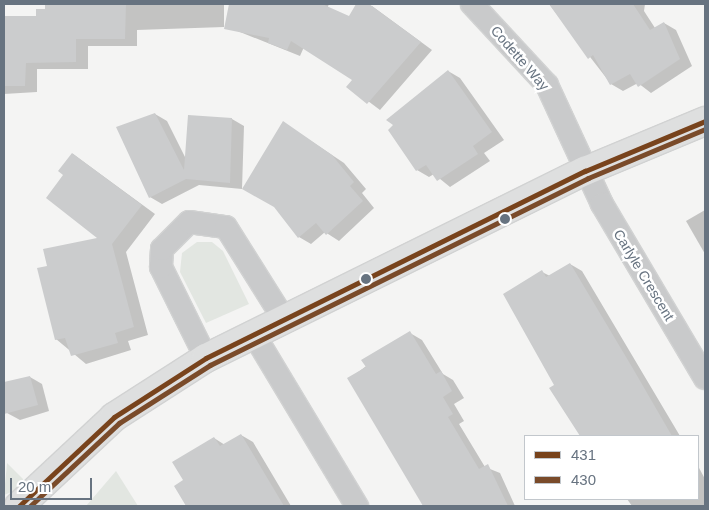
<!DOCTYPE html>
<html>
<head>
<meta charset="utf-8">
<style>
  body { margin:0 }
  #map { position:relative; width:709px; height:510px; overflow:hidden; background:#f4f4f3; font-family:Arial,sans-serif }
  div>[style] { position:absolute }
  .green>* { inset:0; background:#e2e6e1 }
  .shadow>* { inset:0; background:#0003 }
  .building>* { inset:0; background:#cbcccd }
  .roads { filter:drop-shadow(1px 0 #d1d2d2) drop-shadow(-1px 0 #d1d2d2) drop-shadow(0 1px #d1d2d2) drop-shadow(0 -1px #d1d2d2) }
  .street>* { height:22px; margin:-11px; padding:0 11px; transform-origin:11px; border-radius:11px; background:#c9cacb }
  .secondary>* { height:28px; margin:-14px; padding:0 14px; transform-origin:14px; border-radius:14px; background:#dedfdf }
  .bus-1>* { height:5px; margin:-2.5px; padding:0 2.5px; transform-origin:2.5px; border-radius:2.5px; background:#78431c }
  .bus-2>* { height:5px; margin:-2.5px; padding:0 2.5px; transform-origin:2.5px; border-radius:2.5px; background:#7a4b2a }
  .dots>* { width:14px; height:14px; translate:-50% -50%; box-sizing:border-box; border:2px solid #fff; border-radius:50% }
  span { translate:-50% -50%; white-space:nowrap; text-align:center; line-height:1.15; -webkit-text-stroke:5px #fff; paint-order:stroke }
  .street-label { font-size:14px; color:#677380 }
  .frame { position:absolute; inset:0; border:5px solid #677380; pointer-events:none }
  .legend { position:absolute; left:524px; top:435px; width:175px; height:65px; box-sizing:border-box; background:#fff; border:1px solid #c2c7cc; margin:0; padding:6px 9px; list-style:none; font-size:15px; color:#677380 }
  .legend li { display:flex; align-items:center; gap:10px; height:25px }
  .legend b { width:25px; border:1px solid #c2c7cc }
  .scale { position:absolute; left:10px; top:478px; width:82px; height:22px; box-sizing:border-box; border:2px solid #677380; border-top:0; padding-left:6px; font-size:15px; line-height:18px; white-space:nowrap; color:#677380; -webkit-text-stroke:4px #fff; paint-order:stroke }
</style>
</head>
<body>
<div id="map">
  <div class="green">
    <div style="clip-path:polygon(197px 242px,212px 242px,223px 251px,249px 304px,206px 323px,180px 272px,182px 253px)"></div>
    <div style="clip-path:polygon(7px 463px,23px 479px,22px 488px,4px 495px)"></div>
    <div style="clip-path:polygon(116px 471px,138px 506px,86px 506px)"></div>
  </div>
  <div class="shadow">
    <div style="clip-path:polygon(46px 4px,224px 4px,224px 27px,137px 30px,137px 46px,88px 46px,88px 69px,37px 69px,37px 92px,4px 94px,4px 17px,37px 17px,46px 10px)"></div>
    <div style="clip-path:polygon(241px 4px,329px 4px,310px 51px,304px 47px,300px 56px,235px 30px)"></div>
    <div style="clip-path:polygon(357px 4px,372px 6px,432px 50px,380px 110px,348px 86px,354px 79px,323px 60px)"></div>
    <div style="clip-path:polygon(549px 4px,645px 4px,644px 11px,655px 28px,664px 23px,676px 30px,692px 66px,651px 93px,638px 83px,623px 91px,611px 84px)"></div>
    <div style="clip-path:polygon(448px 71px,460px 78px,504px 140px,484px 153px,490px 161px,450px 187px,434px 174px,429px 177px,417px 170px)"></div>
    <div style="clip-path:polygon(155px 114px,167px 121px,186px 159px,189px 116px,232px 119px,244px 126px,242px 189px,199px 185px,162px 204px,150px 197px)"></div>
    <div style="clip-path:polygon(284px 123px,344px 163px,366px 189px,362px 193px,374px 208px,339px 241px,325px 232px,311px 244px,299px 237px)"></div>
    <div style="clip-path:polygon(73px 154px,155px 214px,126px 252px,148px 335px,128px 341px,131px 350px,86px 364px,56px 339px,48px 267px,100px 238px,65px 175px)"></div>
    <div style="clip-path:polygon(705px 210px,705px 254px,686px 221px)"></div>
    <div style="clip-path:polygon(570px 264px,582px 271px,680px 436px,591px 436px,577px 429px,556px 385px,542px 272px,550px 276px)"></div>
    <div style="clip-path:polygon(410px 333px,422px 340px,443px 374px,453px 380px,464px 398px,454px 404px,464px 421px,459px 424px,485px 467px,500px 473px,515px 506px,425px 506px,349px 379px)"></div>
    <div style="clip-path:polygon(30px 377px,42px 384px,49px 411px,20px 420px,7px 413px,4px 384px)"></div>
    <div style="clip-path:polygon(241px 435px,253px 442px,291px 506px,187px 505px,185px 481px,214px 438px,225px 445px)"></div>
    <div style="clip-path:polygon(698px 466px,705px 479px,705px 506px,632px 506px,627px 499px,698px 499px)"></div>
  </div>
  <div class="building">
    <div style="clip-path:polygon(45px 4px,126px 4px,125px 39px,76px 39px,76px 62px,26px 63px,25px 86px,4px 86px,4px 16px,36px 16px,36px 9px,45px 9px)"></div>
    <div style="clip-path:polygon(229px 4px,322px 4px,349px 16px,356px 4px,369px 4px,421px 42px,367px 104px,346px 87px,352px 80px,291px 41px,287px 50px,268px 43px,269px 38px,224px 29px)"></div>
    <div style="clip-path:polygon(549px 4px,633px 4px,650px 30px,664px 22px,680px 59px,638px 87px,630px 74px,610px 85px,593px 55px,588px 59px)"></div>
    <div style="clip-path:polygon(448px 70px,492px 132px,473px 146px,478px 154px,437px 181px,426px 165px,416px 171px,388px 130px,393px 125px,386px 120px)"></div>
    <div style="clip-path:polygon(155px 113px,184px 170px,188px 115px,232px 118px,230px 183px,186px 179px,149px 198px,116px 127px)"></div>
    <div style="clip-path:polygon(283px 121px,332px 155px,354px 182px,350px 186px,363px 201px,326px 235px,316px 223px,298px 238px,274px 207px,242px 189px)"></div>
    <div style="clip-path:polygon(72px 153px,142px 205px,112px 244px,134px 327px,115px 333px,118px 343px,71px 356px,65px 338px,55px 340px,37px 268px,47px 266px,43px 249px,97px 238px,46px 198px,63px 175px,58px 171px)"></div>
    <div style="clip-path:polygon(570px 263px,632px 367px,672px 436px,580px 436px,549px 388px,554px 385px,503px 294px,542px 270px,546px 277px)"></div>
    <div style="clip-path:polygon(410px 331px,436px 374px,441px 371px,452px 391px,443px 397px,453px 414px,448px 417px,479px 469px,488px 464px,508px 506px,423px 506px,347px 378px,366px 367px,361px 360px)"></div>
    <div style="clip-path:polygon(30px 376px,38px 405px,4px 414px,4px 382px)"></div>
    <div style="clip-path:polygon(241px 434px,284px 506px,186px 506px,174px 486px,183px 480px,172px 462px,214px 437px,220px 446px)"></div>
  </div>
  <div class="roads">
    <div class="street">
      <div style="left:472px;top:4px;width:110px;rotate:47.2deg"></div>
      <div style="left:547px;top:85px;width:131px;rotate:65.2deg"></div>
      <div style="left:602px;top:204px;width:202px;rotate:59.4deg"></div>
      <div style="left:253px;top:333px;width:202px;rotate:59deg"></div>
      <div style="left:206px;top:358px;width:102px;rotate:-116.3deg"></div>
      <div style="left:161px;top:267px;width:18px;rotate:-87deg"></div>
      <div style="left:162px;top:249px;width:38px;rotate:-45deg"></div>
      <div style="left:189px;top:222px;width:37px;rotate:8deg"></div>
      <div style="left:226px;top:227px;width:107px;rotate:57.9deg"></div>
    </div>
    <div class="secondary">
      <div style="left:19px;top:506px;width:130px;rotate:-43.1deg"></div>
      <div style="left:114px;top:417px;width:109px;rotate:-32.7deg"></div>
      <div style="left:206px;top:358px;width:423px;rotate:-26.3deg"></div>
      <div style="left:585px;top:171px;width:130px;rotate:-22.6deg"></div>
    </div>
  </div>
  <div class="bus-1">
    <div style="left:19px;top:506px;width:130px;rotate:-43.1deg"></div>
    <div style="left:114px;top:417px;width:109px;rotate:-32.7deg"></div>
    <div style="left:206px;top:358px;width:423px;rotate:-26.3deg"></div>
    <div style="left:585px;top:171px;width:130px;rotate:-22.6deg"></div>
  </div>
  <div class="bus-2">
    <div style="left:30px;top:506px;width:122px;rotate:-43deg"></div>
    <div style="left:119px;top:423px;width:108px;rotate:-32.5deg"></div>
    <div style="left:210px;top:365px;width:422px;rotate:-26.3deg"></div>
    <div style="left:588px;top:178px;width:127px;rotate:-22.7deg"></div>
  </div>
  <div class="dots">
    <div style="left:505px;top:219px;background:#677380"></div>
    <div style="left:366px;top:279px;background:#677380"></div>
  </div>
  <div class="street-label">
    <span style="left:520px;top:58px;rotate:49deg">Codette Way</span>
    <span style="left:644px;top:275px;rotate:59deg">Carlyle Crescent</span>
  </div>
  <div class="frame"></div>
  <ul class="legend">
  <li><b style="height:6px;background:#78431c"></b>431</li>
  <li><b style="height:6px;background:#7a4b2a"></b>430</li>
  </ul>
  <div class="scale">20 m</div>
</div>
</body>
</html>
